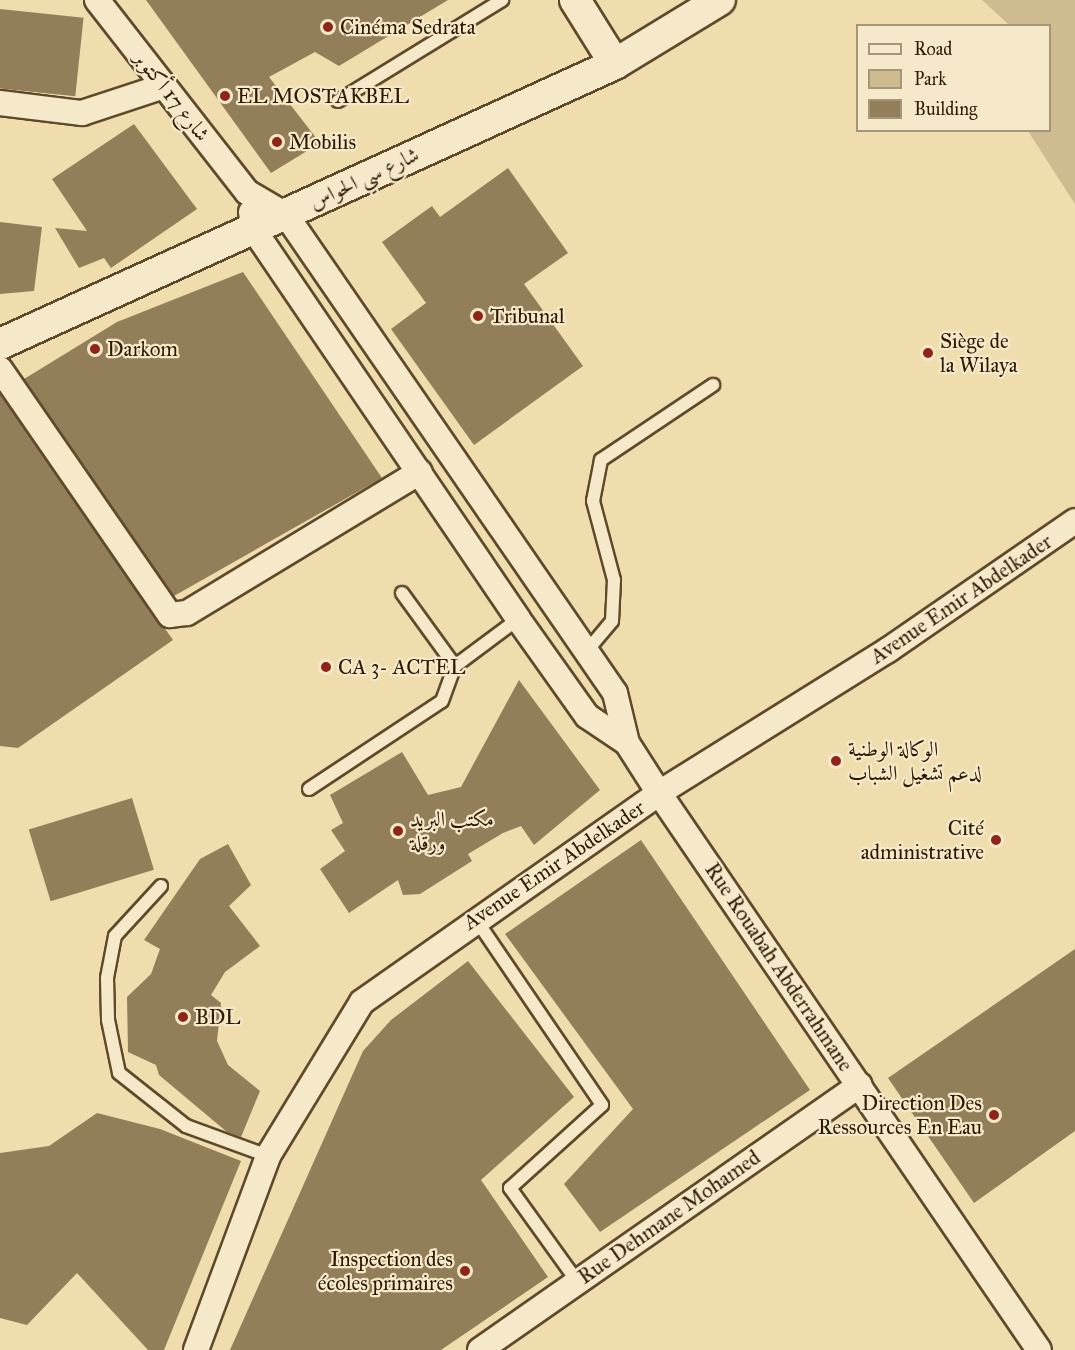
<!DOCTYPE html>
<html>
<head>
<meta charset="utf-8">
<style>
  body { margin:0 }
  #map { position:relative; width:1075px; height:1350px; overflow:hidden; background:#efddad; font-family:"IM FELL Great Primer",Amiri,serif }
  div>[style] { position:absolute }
  .green>* { inset:0; background:#cebc90 }
  .building>* { inset:0; background:#927f5a; transform-origin:0 0 }
  .roads { filter:drop-shadow(2px 0 #5e4a2b) drop-shadow(-2px 0 #5e4a2b) drop-shadow(0 2px #5e4a2b) drop-shadow(0 -2px #5e4a2b) }
  .service>* { height:12px; margin:-6px; padding:0 6px; transform-origin:6px; border-radius:6px; background:#f5e9ca }
  .minor>* { height:24px; margin:-12px; padding:0 12px; transform-origin:12px; border-radius:12px; background:#f5e9ca }
  .tertiary>* { height:30px; margin:-15px; padding:0 15px; transform-origin:15px; border-radius:15px; background:#f5e9ca }
  .dots>* { width:16px; height:16px; translate:-50% -50%; box-sizing:border-box; border:3px solid #f5e9ca; border-radius:50% }
  span { translate:-50% -50%; white-space:nowrap; text-align:center; line-height:1.15; -webkit-text-stroke:4.5px #f5e9ca; paint-order:stroke }
  .poi-label { font-size:21px; color:#2d1900 }
  .left { translate:0 -50%; text-align:left }
  .right { translate:-100% -50%; text-align:right }
  .street-label { font-size:21px; color:#2d1900 }
  .legend { position:absolute; left:856px; top:24px; width:195px; height:108px; box-sizing:border-box; background:#f5e9ca; border:2px solid #a59679; margin:0; padding:8px 10px; list-style:none; font-size:18px; color:#2d1900 }
  .legend li { display:flex; align-items:center; gap:12px; height:30px }
  .legend b { width:30px; border:2px solid #a59679 }
</style>
</head>
<body>
<div id="map">
  <div class="green">
    <div style="clip-path:polygon(982px 0,1075px 0,1075px 204px,1028px 131px,1050px 130px,1050px 26px,1009px 25px)"></div>
  </div>
  <div class="building">
    <div style="clip-path:polygon(146px 0,448px 0,339px 66px,315px 52px,269px 77px,320px 143px,271px 173px)"></div>
    <div style="left:0;top:9px;width:84px;height:79px;rotate:6deg"></div>
    <div style="clip-path:polygon(134px 124px,197px 209px,111px 268px,104px 258px,79px 268px,55px 228px,87px 231px,52px 179px)"></div>
    <div style="clip-path:polygon(508px 168px,568px 253px,524px 284px,583px 366px,474px 445px,391px 329px,426px 303px,382px 242px,432px 206px,440px 217px)"></div>
    <div style="clip-path:polygon(0 222px,42px 227px,34px 291px,0 294px)"></div>
    <div style="clip-path:polygon(243px 272px,382px 478px,174px 596px,24px 379px,117px 322px)"></div>
    <div style="clip-path:polygon(0 394px,173px 640px,18px 748px,0 746px)"></div>
    <div style="clip-path:polygon(519px 680px,600px 790px,534px 845px,521px 826px,503px 833px,468px 854px,472px 861px,420px 894px,403px 895px,398px 880px,349px 913px,320px 869px,345px 851px,331px 830px,343px 823px,330px 795px,402px 752px,428px 795px,461px 787px)"></div>
    <div style="left:132px;top:798px;width:75px;height:108px;rotate:73deg"></div>
    <div style="clip-path:polygon(641px 840px,810px 1090px,600px 1232px,564px 1184px,633px 1109px,505px 934px)"></div>
    <div style="clip-path:polygon(228px 844px,251px 885px,229px 906px,260px 946px,225px 972px,211px 995px,221px 1003px,217px 1041px,228px 1065px,260px 1091px,241px 1137px,227px 1132px,159px 1075px,156px 1065px,128px 1052px,127px 997px,151px 974px,160px 949px,144px 940px,200px 859px)"></div>
    <div style="clip-path:polygon(1075px 949px,1075px 1131px,974px 1203px,888px 1078px)"></div>
    <div style="clip-path:polygon(468px 961px,574px 1097px,481px 1180px,548px 1277px,441px 1350px,230px 1350px,363px 1051px,391px 1020px)"></div>
    <div style="clip-path:polygon(97px 1113px,160px 1129px,241px 1161px,164px 1350px,148px 1350px,77px 1273px,27px 1325px,0 1318px,0 1153px,49px 1146px)"></div>
  </div>
  <div class="roads">
    <div class="service">
      <div style="left:338px;top:101px;width:193px;rotate:-31.6deg"></div>
      <div style="left:402px;top:593px;width:90px;rotate:54deg"></div>
      <div style="left:586px;top:652px;width:40px;rotate:-50deg"></div>
      <div style="left:612px;top:621px;width:41px;rotate:-87.2deg"></div>
      <div style="left:614px;top:580px;width:82px;rotate:-104.9deg"></div>
      <div style="left:593px;top:501px;width:42px;rotate:-79deg"></div>
      <div style="left:601px;top:460px;width:135px;rotate:-33.8deg"></div>
      <div style="left:309px;top:789px;width:159px;rotate:-33.5deg"></div>
      <div style="left:442px;top:701px;width:37px;rotate:-70deg"></div>
      <div style="left:455px;top:666px;width:79px;rotate:-36.7deg"></div>
      <div style="left:161px;top:886px;width:68px;rotate:132.6deg"></div>
      <div style="left:115px;top:936px;width:43px;rotate:100.8deg"></div>
      <div style="left:107px;top:978px;width:42px;rotate:88.6deg"></div>
      <div style="left:108px;top:1020px;width:54px;rotate:78.3deg"></div>
      <div style="left:119px;top:1073px;width:85px;rotate:38.3deg"></div>
      <div style="left:186px;top:1126px;width:87px;rotate:20.1deg"></div>
      <div style="left:475px;top:918px;width:226px;rotate:55.8deg"></div>
      <div style="left:602px;top:1105px;width:124px;rotate:137.9deg"></div>
      <div style="left:510px;top:1188px;width:113px;rotate:54.3deg"></div>
    </div>
    <div class="minor">
      <div style="left:97px;top:0;width:244px;rotate:52deg"></div>
      <div style="left:247px;top:192px;width:45px;rotate:30.5deg"></div>
      <div style="left:286px;top:215px;width:580px;rotate:55.46deg"></div>
      <div style="left:615px;top:693px;width:51px;rotate:76.5deg"></div>
      <div style="left:627px;top:743px;width:59px;rotate:57.4deg"></div>
      <div style="left:659px;top:793px;width:674px;rotate:55.7deg"></div>
      <div style="left:0;top:103px;width:83px;rotate:7deg"></div>
      <div style="left:82px;top:113px;width:86px;rotate:-18.2deg"></div>
      <div style="left:251px;top:212px;width:18px;rotate:81deg"></div>
      <div style="left:254px;top:230px;width:470px;rotate:55.8deg"></div>
      <div style="left:518px;top:619px;width:119px;rotate:54.6deg"></div>
      <div style="left:587px;top:716px;width:48px;rotate:34deg"></div>
      <div style="left:0;top:369px;width:299px;rotate:55.4deg"></div>
      <div style="left:170px;top:615px;width:17px;rotate:-7deg"></div>
      <div style="left:187px;top:613px;width:272px;rotate:-31.2deg"></div>
      <div style="left:196px;top:1350px;width:207px;rotate:-69.6deg"></div>
      <div style="left:268px;top:1156px;width:180px;rotate:-58.6deg"></div>
      <div style="left:362px;top:1002px;width:363px;rotate:-35.1deg"></div>
      <div style="left:659px;top:793px;width:270px;rotate:-32deg"></div>
      <div style="left:888px;top:650px;width:227px;rotate:-34.6deg"></div>
      <div style="left:480px;top:1350px;width:463px;rotate:-34.9deg"></div>
    </div>
    <div class="tertiary">
      <div style="left:575px;top:0;width:75px;rotate:58deg"></div>
      <div style="left:0;top:344px;width:676px;rotate:-24.48deg"></div>
      <div style="left:615px;top:64px;width:123px;rotate:-31.4deg"></div>
    </div>
  </div>
  <div class="dots">
    <div style="left:328px;top:27px;background:#8f2418"></div>
    <div style="left:225px;top:96px;background:#8f2418"></div>
    <div style="left:277px;top:142px;background:#8f2418"></div>
    <div style="left:478px;top:316px;background:#8f2418"></div>
    <div style="left:95px;top:349px;background:#8f2418"></div>
    <div style="left:928px;top:353px;background:#8f2418"></div>
    <div style="left:326px;top:667px;background:#8f2418"></div>
    <div style="left:836px;top:761px;background:#8f2418"></div>
    <div style="left:398px;top:831px;background:#8f2418"></div>
    <div style="left:996px;top:840px;background:#8f2418"></div>
    <div style="left:183px;top:1017px;background:#8f2418"></div>
    <div style="left:994px;top:1115px;background:#8f2418"></div>
    <div style="left:465px;top:1271px;background:#8f2418"></div>
  </div>
  <div class="poi-label">
    <span class="left" style="left:340px;top:27px">Cinéma Sedrata</span>
    <span class="left" style="left:237px;top:96px">EL MOSTAKBEL</span>
    <span class="left" style="left:289px;top:142px">Mobilis</span>
    <span class="left" style="left:490px;top:316px">Tribunal</span>
    <span class="left" style="left:940px;top:353px">Siège de<br>la Wilaya</span>
    <span class="left" style="left:107px;top:349px">Darkom</span>
    <span class="left" style="left:338px;top:667px">CA 3- ACTEL</span>
    <span class="left" style="left:848px;top:761px">الوكالة الوطنية<br>لدعم تشغيل الشباب</span>
    <span class="left" style="left:410px;top:831px">مكتب البريد<br>ورقلة</span>
    <span class="right" style="left:984px;top:840px">Cité<br>administrative</span>
    <span class="left" style="left:195px;top:1017px">BDL</span>
    <span class="right" style="left:982px;top:1115px">Direction Des<br>Ressources En Eau</span>
    <span class="right" style="left:453px;top:1271px">Inspection des<br>écoles primaires</span>
  </div>
  <div class="street-label">
    <span style="left:172px;top:96px;rotate:52deg">شارع 17 أكتوبر</span>
    <span style="left:364px;top:178px;rotate:-25deg">شارع سي الحواس</span>
    <span style="left:961px;top:599px;rotate:-34deg">Avenue Emir Abdelkader</span>
    <span style="left:554px;top:865px;rotate:-34deg">Avenue Emir Abdelkader</span>
    <span style="left:779px;top:967px;rotate:56deg">Rue Rouabah Abderrahmane</span>
    <span style="left:669px;top:1217px;rotate:-35deg">Rue Dehmane Mohamed</span>
  </div>
  <ul class="legend">
  <li><b style="height:8px;background:#f5e9ca"></b>Road</li>
  <li><b style="height:16px;background:#cebc90"></b>Park</li>
  <li><b style="height:16px;background:#927f5a"></b>Building</li>
  </ul>
</div>
</body>
</html>
